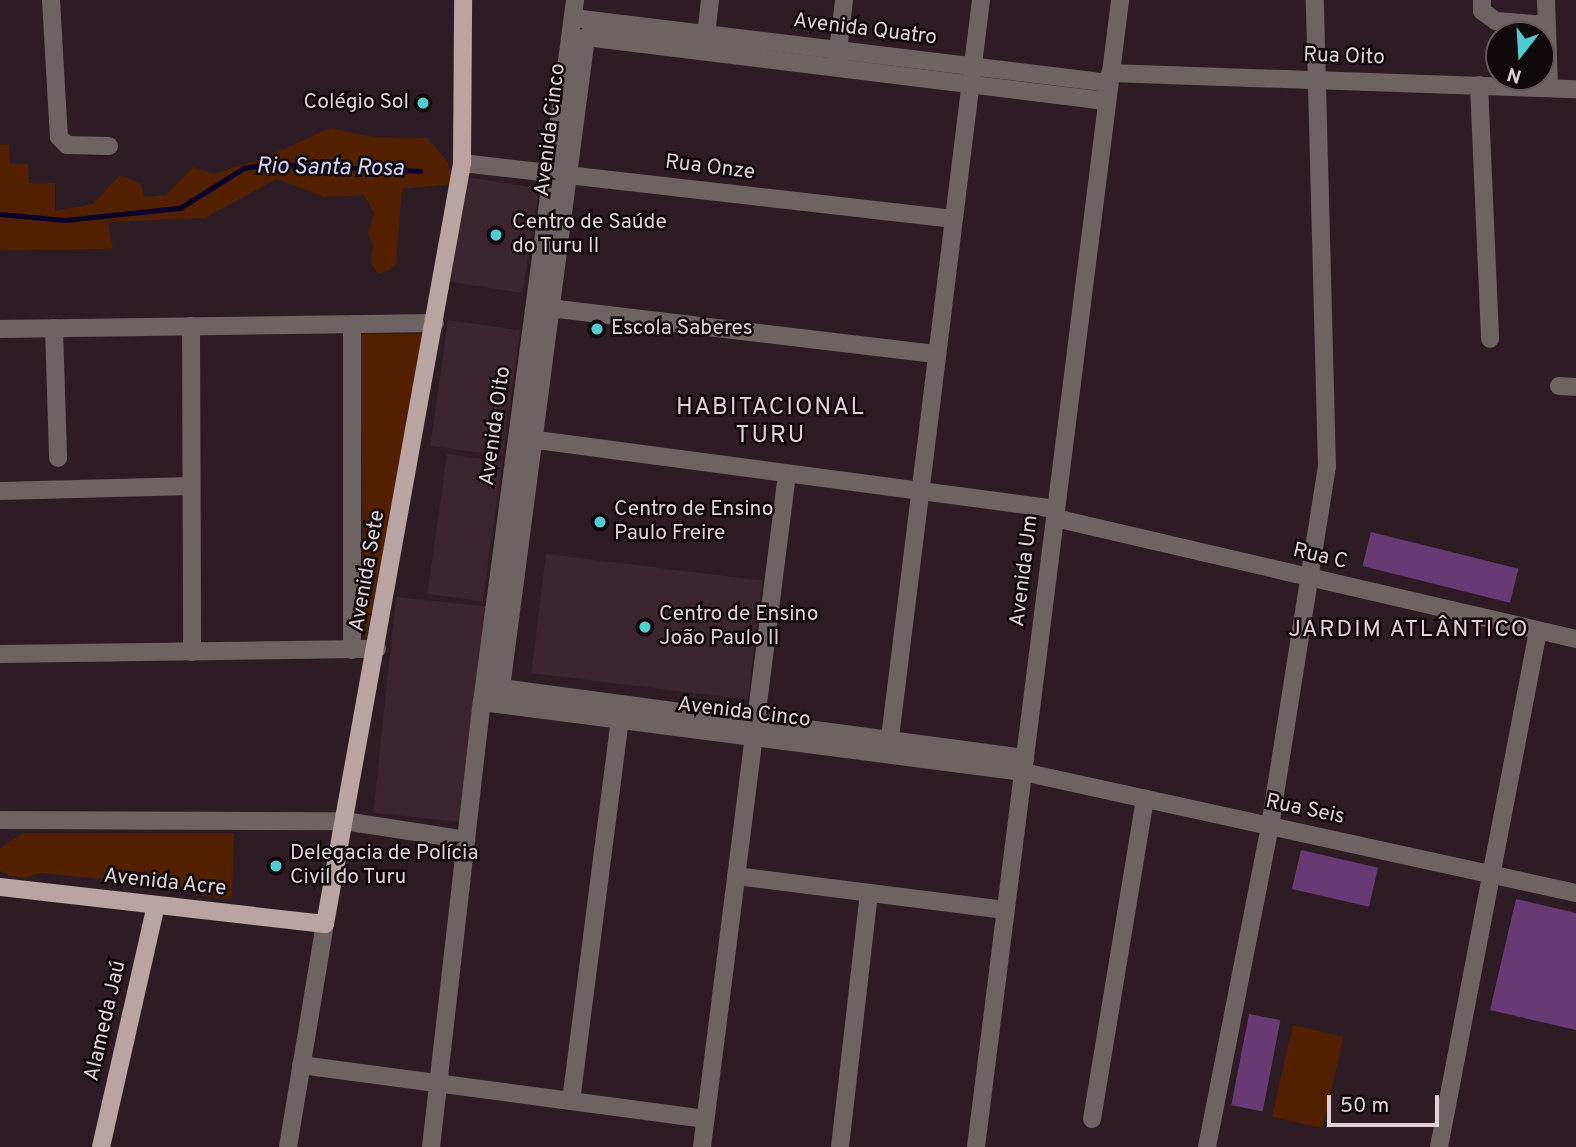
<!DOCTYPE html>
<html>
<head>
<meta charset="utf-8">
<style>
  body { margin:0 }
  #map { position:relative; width:1576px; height:1147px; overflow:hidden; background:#2d1c24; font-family:Overpass,sans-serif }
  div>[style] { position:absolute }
  .built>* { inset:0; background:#3b252f; transform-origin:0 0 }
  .green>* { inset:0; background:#502000; transform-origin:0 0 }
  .stream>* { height:4.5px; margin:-2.25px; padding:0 2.25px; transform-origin:2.25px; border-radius:2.25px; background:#0b0029 }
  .building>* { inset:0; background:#683a73; transform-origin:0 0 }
  .minor>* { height:18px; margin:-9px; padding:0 9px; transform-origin:9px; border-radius:9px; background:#6d6362 }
  .major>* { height:18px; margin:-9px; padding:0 9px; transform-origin:9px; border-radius:9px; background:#b9a4a3 }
  .dots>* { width:19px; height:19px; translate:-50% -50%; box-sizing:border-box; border:4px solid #10090c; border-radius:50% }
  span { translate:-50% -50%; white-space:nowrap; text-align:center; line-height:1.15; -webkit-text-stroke:5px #10090c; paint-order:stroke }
  .street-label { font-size:21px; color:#ded2d7 }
  .poi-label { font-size:21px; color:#ded2d7 }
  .right { translate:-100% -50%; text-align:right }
  .left { translate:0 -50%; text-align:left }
  .water-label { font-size:23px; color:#d5d2f9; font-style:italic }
  .neighbourhood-label { font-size:23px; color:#e5ced8; letter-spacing:2px }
  .quarter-label { font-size:24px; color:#e5ced8; letter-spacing:2px }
  .north { position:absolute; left:1485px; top:21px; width:70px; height:70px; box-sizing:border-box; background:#10090c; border:2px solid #62595d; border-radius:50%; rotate:197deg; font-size:19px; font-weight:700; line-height:28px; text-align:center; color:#ded2d7 }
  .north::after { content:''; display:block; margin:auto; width:24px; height:32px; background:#52cdcf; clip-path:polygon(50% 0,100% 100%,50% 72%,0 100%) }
  .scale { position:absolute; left:1327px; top:1095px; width:112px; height:32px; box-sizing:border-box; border:4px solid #ded2d7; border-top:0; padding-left:9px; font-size:21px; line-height:24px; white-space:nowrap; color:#ded2d7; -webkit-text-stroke:5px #10090c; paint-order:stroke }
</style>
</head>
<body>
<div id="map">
  <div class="built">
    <div style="left:467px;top:177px;width:73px;height:106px;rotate:9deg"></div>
    <div style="left:448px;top:320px;width:73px;height:127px;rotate:8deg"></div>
    <div style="left:447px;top:454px;width:56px;height:141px;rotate:8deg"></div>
    <div style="left:546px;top:554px;width:218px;height:120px;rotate:7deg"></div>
    <div style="left:396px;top:597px;width:92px;height:217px;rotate:6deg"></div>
  </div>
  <div class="green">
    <div style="clip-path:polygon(330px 128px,373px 137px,427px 138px,448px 162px,452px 184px,402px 189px,396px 264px,390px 270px,378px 274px,371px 263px,373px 246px,368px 233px,374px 213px,364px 195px,325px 197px,277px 179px,204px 218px,108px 222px,113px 249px,0 250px,0 145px,9px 144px,10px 163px,28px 164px,29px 183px,55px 183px,55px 211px,93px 204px,120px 175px,141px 184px,144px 197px,166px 195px,193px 167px,214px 174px,264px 158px)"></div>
    <div style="clip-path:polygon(359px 334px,423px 334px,366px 641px)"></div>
    <div style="clip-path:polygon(23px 833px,234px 833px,232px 899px,205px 896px,189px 888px,41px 873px,24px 878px,10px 876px,0 871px,0 848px)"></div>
    <div style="left:1293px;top:1025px;width:52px;height:94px;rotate:13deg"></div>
  </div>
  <div class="stream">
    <div style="left:0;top:214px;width:65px;rotate:5.3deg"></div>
    <div style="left:65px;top:220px;width:116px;rotate:-6deg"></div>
    <div style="left:180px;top:208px;width:75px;rotate:-32deg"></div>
    <div style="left:244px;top:168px;width:23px;rotate:-10deg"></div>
    <div style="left:267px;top:164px;width:153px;rotate:2.6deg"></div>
  </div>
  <div class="building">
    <div style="left:1371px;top:532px;width:152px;height:35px;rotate:14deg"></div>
    <div style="left:1301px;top:850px;width:79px;height:40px;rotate:13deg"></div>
    <div style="clip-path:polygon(1516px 899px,1576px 913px,1576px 1030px,1490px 1010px)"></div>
    <div style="left:1249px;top:1014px;width:32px;height:93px;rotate:11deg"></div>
  </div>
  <div class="minor">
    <div style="left:51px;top:0;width:137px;rotate:86.7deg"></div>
    <div style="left:59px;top:137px;width:11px;rotate:45deg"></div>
    <div style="left:67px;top:145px;width:42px;rotate:1.4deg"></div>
    <div style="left:1482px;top:0;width:11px;rotate:90deg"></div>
    <div style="left:1482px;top:11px;width:17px;rotate:36deg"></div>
    <div style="left:1496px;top:21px;width:51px;rotate:4.5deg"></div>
    <div style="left:1546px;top:0;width:88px;rotate:88deg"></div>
    <div style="left:573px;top:18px;width:540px;rotate:6.91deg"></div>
    <div style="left:586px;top:37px;width:524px;rotate:7.02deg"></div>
    <div style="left:705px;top:45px;width:45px;rotate:-83.7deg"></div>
    <div style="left:837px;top:59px;width:59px;rotate:-83.2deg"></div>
    <div style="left:1110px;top:73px;width:466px;rotate:2deg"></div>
    <div style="left:1479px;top:85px;width:254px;rotate:87.5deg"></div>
    <div style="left:462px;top:163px;width:495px;rotate:6.5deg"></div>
    <div style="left:541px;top:307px;width:399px;rotate:6.8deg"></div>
    <div style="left:191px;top:326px;width:326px;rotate:89.8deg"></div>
    <div style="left:54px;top:328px;width:130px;rotate:88.2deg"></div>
    <div style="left:0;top:329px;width:435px;rotate:-0.8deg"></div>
    <div style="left:1559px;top:386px;width:17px;rotate:3deg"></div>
    <div style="left:522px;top:438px;width:539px;rotate:7.57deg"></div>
    <div style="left:0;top:491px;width:191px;rotate:-1.5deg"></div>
    <div style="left:1055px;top:518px;width:535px;rotate:13.07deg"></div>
    <div style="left:352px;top:650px;width:326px;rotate:-90deg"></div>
    <div style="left:0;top:654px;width:377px;rotate:-0.8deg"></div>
    <div style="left:501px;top:688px;width:529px;rotate:7.61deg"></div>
    <div style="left:482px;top:702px;width:546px;rotate:7.37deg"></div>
    <div style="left:1023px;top:772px;width:566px;rotate:12.34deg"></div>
    <div style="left:482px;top:702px;width:24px;rotate:-36deg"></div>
    <div style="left:501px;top:688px;width:657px;rotate:-82.56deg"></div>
    <div style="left:888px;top:754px;width:760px;rotate:-82.97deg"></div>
    <div style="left:0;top:820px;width:344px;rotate:0.2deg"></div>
    <div style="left:344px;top:821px;width:124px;rotate:8.8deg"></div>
    <div style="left:736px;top:876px;width:271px;rotate:7.2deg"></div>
    <div style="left:301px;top:1065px;width:408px;rotate:7.6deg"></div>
    <div style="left:571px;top:1101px;width:395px;rotate:-82.7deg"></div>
    <div style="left:1092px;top:1119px;width:325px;rotate:-80.6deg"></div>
    <div style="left:288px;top:1147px;width:226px;rotate:-80.6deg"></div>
    <div style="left:431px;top:1147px;width:448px;rotate:-83.5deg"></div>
    <div style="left:482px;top:702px;width:708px;rotate:-82.45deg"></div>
    <div style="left:702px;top:1147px;width:678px;rotate:-82.8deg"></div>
    <div style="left:840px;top:1147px;width:255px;rotate:-83.5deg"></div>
    <div style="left:976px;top:1147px;width:1156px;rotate:-82.84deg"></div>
    <div style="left:1207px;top:1147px;width:327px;rotate:-78.9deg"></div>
    <div style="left:1270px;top:826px;width:363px;rotate:-81deg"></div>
    <div style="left:1327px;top:467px;width:467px;rotate:-91.5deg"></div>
    <div style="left:1439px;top:1147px;width:525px;rotate:-79.14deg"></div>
  </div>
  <div class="major">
    <div style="left:0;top:887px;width:327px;rotate:6.5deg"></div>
    <div style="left:325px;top:924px;width:773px;rotate:-79.79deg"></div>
    <div style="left:462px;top:163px;width:163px;rotate:-89.6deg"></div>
    <div style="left:101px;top:1147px;width:248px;rotate:-77.2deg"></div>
  </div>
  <div class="dots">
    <div style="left:423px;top:103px;background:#52cdcf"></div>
    <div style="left:496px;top:235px;background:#52cdcf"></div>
    <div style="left:597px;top:329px;background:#52cdcf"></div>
    <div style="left:600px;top:522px;background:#52cdcf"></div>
    <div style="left:645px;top:627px;background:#52cdcf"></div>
    <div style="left:276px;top:866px;background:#52cdcf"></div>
  </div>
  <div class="street-label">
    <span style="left:865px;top:30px;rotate:7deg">Avenida Quatro</span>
    <span style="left:1344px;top:57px;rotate:2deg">Rua Oito</span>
    <span style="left:551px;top:130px;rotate:-83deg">Avenida Cinco</span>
    <span style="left:710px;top:168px;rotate:7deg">Rua Onze</span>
    <span style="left:496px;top:426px;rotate:-82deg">Avenida Oito</span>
    <span style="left:1320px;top:557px;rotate:13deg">Rua C</span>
    <span style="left:368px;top:571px;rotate:-80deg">Avenida Sete</span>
    <span style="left:1025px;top:571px;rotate:-83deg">Avenida Um</span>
    <span style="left:744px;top:713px;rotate:7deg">Avenida Cinco</span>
    <span style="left:1305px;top:810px;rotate:12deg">Rua Seis</span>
    <span style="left:165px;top:883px;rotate:6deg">Avenida Acre</span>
    <span style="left:106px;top:1021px;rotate:-77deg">Alameda Jaú</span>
  </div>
  <div class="poi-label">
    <span class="right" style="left:409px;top:103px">Colégio Sol</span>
    <span class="left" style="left:512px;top:235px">Centro de Saúde<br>do Turu II</span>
    <span class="left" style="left:611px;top:329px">Escola Saberes</span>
    <span class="left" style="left:614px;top:522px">Centro de Ensino<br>Paulo Freire</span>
    <span class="left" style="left:659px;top:627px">Centro de Ensino<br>João Paulo II</span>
    <span class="left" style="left:290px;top:866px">Delegacia de Polícia<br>Civil do Turu</span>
  </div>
  <div class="water-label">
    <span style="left:330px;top:169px;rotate:1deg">Rio Santa Rosa</span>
  </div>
  <div class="neighbourhood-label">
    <span style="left:1409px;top:631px">JARDIM ATLÂNTICO</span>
  </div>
  <div class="quarter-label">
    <span style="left:771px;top:423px">HABITACIONAL<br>TURU</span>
  </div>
  <div class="north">N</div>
  <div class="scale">50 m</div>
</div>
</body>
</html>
